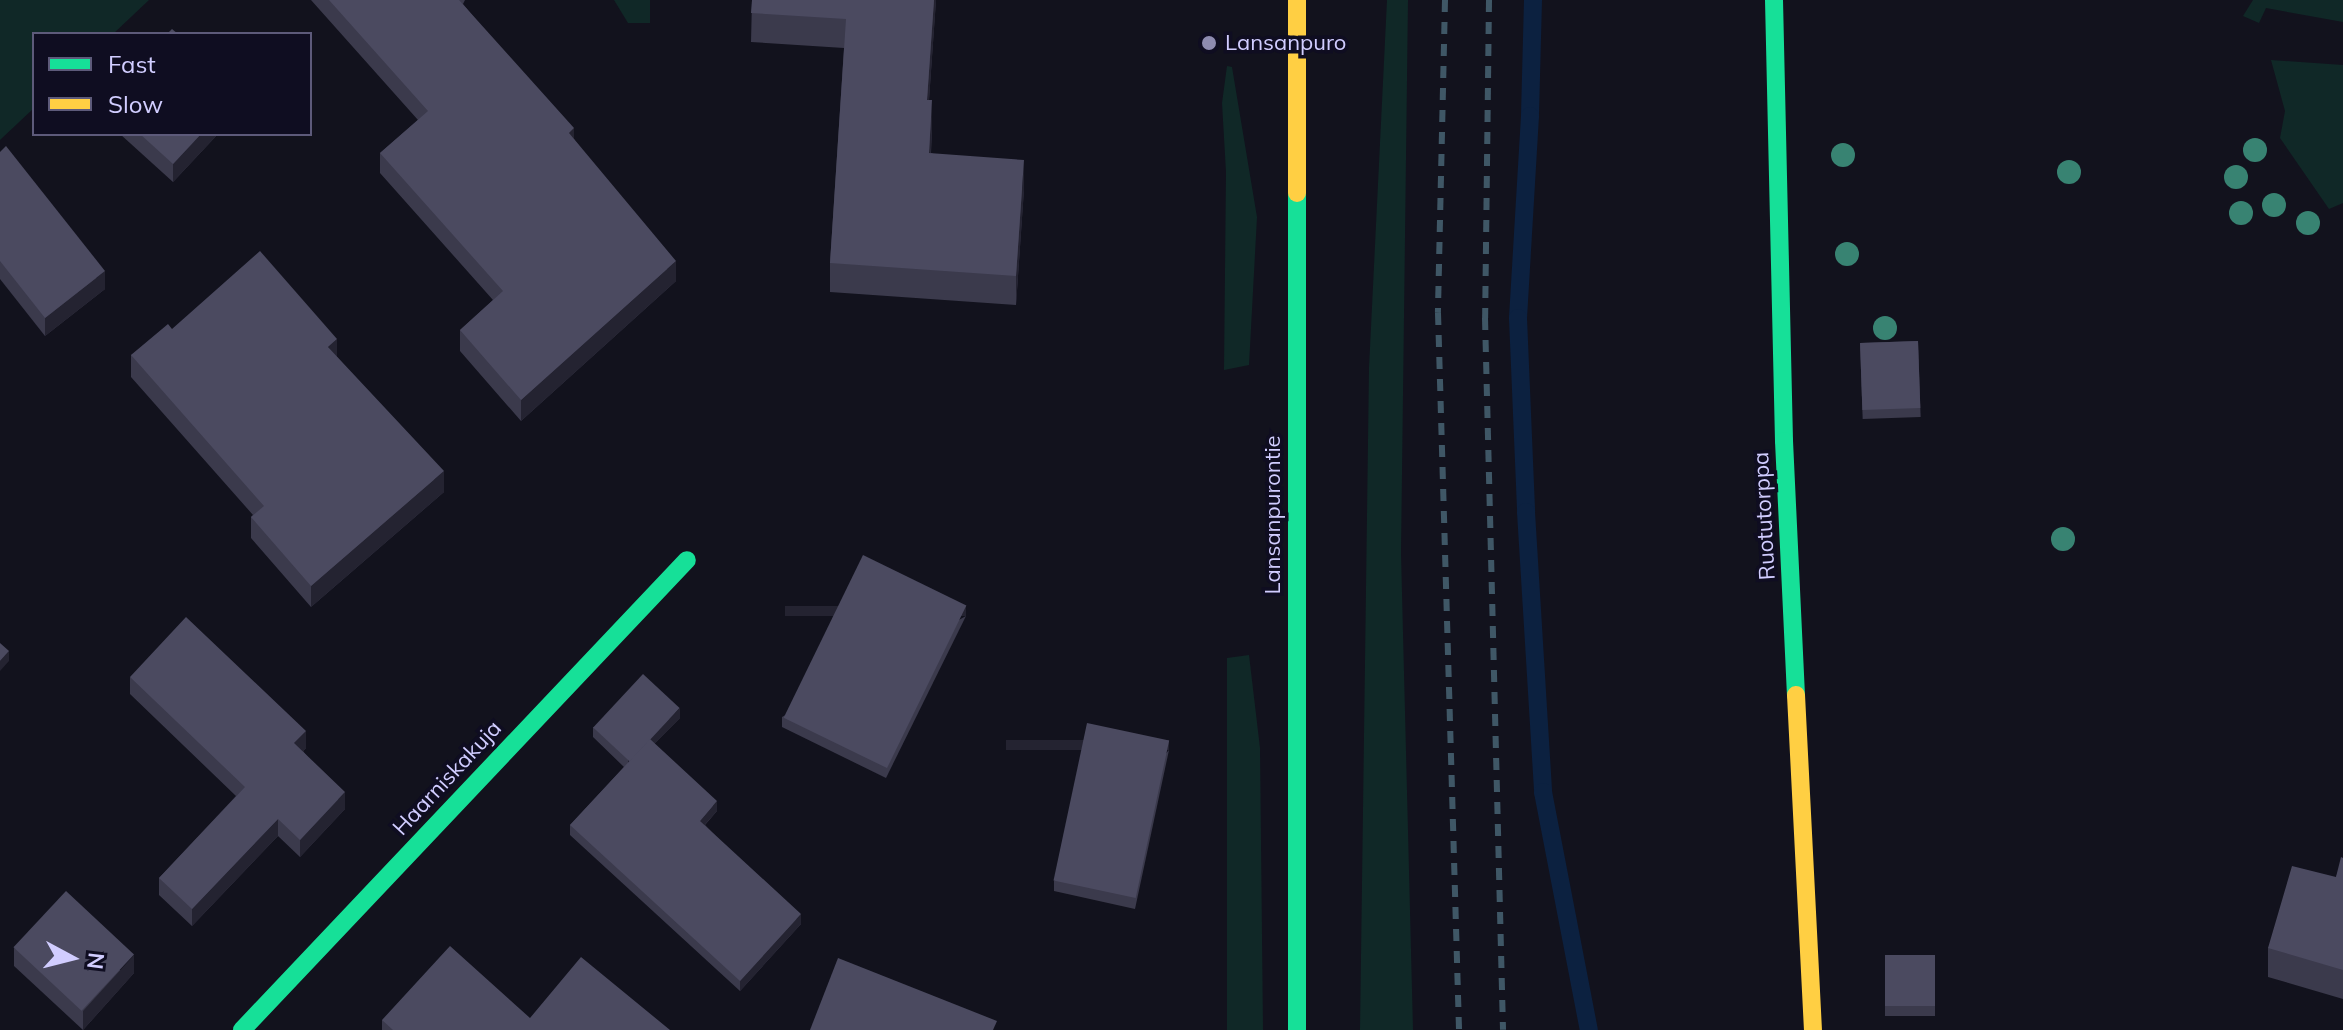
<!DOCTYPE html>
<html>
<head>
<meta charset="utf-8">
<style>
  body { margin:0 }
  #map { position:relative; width:2343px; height:1030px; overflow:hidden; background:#12121d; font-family:Mulish,sans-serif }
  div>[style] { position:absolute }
  .green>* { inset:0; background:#102827 }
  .stream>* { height:18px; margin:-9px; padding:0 9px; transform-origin:9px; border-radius:9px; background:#0c2140 }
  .fast>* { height:18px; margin:-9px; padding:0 9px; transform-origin:9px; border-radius:9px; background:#16e098 }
  .slow>* { height:18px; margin:-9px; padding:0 9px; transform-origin:9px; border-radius:9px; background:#ffcf43 }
  .rail>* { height:6px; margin-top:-3px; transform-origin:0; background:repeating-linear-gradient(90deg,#3f5766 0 12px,transparent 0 22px) }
  .trees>* { width:24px; height:24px; margin:-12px; border-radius:50%; background:#388372 }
  .wall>* { inset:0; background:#3b3a4c; transform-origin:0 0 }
  .shaded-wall>* { inset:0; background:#242331; transform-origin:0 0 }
  .building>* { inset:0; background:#4b4a60; transform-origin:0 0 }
  .dots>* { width:22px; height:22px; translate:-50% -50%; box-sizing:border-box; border:4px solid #0f0d21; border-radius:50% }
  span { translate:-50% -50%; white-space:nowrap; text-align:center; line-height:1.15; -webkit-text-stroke:7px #0f0d21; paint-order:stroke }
  .poi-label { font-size:22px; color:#d1cdff }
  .left { translate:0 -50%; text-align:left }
  .street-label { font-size:22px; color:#d1cdff }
  .legend { position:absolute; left:32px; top:32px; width:280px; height:104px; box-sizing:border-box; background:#0f0d21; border:2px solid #5d5a7a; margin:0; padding:10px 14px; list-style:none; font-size:24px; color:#d1cdff }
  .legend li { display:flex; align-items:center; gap:16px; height:40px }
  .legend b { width:40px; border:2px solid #5d5a7a }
  .north { position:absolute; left:32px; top:918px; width:80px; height:80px; -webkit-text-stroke:6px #0f0d21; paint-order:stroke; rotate:97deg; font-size:22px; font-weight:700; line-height:32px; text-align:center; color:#d1cdff }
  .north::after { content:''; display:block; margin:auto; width:28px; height:36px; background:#d1cdff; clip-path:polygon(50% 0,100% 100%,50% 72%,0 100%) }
</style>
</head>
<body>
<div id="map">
  <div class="green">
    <div style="clip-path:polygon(0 0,149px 0,113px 34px,34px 34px,34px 108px,0 140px)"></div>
    <div style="clip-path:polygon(614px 0,650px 0,650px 23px,628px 23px)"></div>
    <div style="clip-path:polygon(1387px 0,1408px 0,1401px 553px,1413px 1030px,1360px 1030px,1369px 368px)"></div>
    <div style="clip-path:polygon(2253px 0,2343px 0,2343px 22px,2266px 8px,2259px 23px,2243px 16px)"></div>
    <div style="clip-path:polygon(2271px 60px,2343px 65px,2343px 203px,2329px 209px,2280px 138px,2285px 111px)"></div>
    <div style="clip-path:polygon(1227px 66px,1232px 67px,1257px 217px,1249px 365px,1224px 370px,1226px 172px,1222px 103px)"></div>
    <div style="clip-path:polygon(1249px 655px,1260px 748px,1263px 1030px,1227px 1030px,1227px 658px)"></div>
  </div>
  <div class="stream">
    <div style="left:1533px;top:0;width:116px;rotate:91.5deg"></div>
    <div style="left:1530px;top:116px;width:202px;rotate:93.4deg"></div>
    <div style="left:1518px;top:318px;width:194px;rotate:87.6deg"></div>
    <div style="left:1526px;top:512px;width:281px;rotate:86.5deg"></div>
    <div style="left:1543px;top:792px;width:242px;rotate:79.1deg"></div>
  </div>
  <div class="fast">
    <div style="left:1774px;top:0;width:441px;rotate:88.7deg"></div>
    <div style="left:1784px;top:441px;width:254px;rotate:87.3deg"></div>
    <div style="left:1297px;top:193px;width:837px;rotate:90deg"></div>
    <div style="left:242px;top:1030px;width:647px;rotate:-46.57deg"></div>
  </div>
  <div class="slow">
    <div style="left:1297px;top:0;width:193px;rotate:90deg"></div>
    <div style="left:1796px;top:695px;width:335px;rotate:87.1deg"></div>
  </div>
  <div class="rail">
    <div style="left:1445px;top:0;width:313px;rotate:91.3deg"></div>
    <div style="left:1438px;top:313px;width:717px;rotate:88.32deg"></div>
    <div style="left:1489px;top:0;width:318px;rotate:90.7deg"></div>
    <div style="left:1485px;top:318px;width:712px;rotate:88.55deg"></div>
  </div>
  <div class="trees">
    <div style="left:2255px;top:150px"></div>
    <div style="left:1843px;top:155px"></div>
    <div style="left:2069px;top:172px"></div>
    <div style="left:2236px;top:177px"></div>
    <div style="left:2274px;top:205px"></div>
    <div style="left:2241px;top:213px"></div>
    <div style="left:2308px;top:223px"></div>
    <div style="left:1847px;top:254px"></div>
    <div style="left:1885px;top:328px"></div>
    <div style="left:2063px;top:539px"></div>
  </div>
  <div class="wall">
    <div style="clip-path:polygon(311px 0,465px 0,463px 4px,574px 139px,676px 281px,521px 421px,460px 351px,460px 330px,493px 300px,380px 173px,380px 153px,418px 120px)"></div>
    <div style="clip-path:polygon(752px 0,936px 0,929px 100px,932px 129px,931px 153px,1024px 189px,1016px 305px,830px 292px,830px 263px,844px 48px,751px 42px)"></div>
    <div style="clip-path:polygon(120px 134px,218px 134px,173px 182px)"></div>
    <div style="clip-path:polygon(0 152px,105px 289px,45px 336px,0 279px)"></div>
    <div style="clip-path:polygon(172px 329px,337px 357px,444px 492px,311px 607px,251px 538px,251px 517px,253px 515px,131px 377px,131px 355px)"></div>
    <div style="left:1918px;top:341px;width:76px;height:58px;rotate:88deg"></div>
    <div style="clip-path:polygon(966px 616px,886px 778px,782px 727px,782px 717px)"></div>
    <div style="clip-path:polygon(130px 677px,306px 748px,303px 751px,345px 809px,300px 857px,278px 836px,192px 926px,159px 895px,159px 878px,236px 796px,130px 694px)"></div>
    <div style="clip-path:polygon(680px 718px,654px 744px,717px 811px,705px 825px,801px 924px,740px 991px,570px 835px,570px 825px,624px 767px,593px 737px,593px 727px)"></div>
    <div style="clip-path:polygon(1169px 750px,1135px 909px,1054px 891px,1054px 881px)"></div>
    <div style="clip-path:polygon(2343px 858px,2343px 999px,2268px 977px,2268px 948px,2336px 877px)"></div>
    <div style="clip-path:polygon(14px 948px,134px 973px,83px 1030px,14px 966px)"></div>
    <div style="left:1885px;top:955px;width:50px;height:61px"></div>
    <div style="clip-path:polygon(530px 1018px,670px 1030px,382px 1030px,382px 1020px)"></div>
  </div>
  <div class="shaded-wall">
    <div style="clip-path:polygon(934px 0,936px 0,927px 128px,927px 100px)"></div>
    <div style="clip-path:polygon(932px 100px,932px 129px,929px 182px,929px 153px)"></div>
    <div style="clip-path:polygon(574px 128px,574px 149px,569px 133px)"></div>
    <div style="clip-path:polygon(201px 134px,218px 134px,173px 182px,173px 164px)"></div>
    <div style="clip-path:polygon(1024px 160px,1024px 189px,1016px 305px,1016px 276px)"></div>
    <div style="clip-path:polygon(676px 261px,676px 281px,521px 421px,521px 400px)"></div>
    <div style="clip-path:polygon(105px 271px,105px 289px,45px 336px,45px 318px)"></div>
    <div style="clip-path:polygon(337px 339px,337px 360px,328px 347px)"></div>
    <div style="clip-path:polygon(444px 471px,444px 492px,311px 607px,311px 586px)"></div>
    <div style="left:966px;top:606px;width:10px;height:181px;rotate:90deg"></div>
    <div style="clip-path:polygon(9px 651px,9px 661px,0 671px,0 661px)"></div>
    <div style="clip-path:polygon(680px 708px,680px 718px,628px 770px,628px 761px)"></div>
    <div style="clip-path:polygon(306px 731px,306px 748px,294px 760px,294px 743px)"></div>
    <div style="left:1169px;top:740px;width:10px;height:163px;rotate:90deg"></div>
    <div style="clip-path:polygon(345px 792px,345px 809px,300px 857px,300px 840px)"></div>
    <div style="clip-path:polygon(717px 801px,717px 811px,700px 830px,700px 821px)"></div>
    <div style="clip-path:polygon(278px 819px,278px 836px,192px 926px,192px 909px)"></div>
    <div style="clip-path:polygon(801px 914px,801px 924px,740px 991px,740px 981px)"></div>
    <div style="clip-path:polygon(134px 955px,134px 973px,83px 1030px,83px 1011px)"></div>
  </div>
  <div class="building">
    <div style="clip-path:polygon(329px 0,459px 0,574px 128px,569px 133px,676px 261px,521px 400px,460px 330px,503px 291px,380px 153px,428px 111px)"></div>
    <div style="clip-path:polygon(752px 0,934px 0,927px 100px,932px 100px,929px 153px,1024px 160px,1016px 276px,830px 263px,846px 19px,751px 13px)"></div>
    <div style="clip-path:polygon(172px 29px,178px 34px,167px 34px)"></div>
    <div style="clip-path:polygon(140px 134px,201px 134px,173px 164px)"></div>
    <div style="clip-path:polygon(6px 146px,105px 271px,45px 318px,0 261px,0 152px)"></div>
    <div style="clip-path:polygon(260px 251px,337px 339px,328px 347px,444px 471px,311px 586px,251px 517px,264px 506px,131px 355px,168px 324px,172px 329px)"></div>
    <div style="left:1918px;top:341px;width:67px;height:58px;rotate:88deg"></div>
    <div style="left:863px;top:555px;width:115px;height:181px;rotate:26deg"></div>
    <div style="clip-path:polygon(186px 617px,306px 731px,294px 743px,345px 792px,300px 840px,278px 819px,192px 909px,159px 878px,245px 787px,130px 677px)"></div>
    <div style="clip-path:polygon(0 643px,9px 651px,0 661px)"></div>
    <div style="left:643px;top:674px;width:50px;height:73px;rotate:43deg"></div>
    <div style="left:1087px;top:723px;width:84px;height:161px;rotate:12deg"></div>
    <div style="clip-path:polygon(650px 739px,717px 801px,700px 821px,801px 914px,740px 981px,570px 825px)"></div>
    <div style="clip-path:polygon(2341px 857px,2343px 858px,2343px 970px,2268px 948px,2292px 866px,2336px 877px)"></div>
    <div style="left:66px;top:891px;width:93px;height:77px;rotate:43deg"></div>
    <div style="clip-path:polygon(450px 946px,530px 1018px,581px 957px,670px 1030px,393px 1030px,382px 1020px)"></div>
    <div style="left:1885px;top:955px;width:50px;height:51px"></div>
    <div style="clip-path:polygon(838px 958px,997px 1021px,993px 1030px,810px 1030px)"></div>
  </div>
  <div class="dots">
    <div style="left:1209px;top:43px;background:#8e8cb0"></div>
  </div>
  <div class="poi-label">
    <span class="left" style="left:1225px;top:43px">Lansanpuro</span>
  </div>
  <div class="street-label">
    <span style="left:1273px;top:515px;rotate:-90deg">Lansanpurontie</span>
    <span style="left:1764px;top:516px;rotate:-93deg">Ruotutorppa</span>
    <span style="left:447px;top:778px;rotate:-47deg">Haarniskakuja</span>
  </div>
  <ul class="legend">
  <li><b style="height:10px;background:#16e098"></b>Fast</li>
  <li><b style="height:10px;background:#ffcf43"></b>Slow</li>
  </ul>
  <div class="north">N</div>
</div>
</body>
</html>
